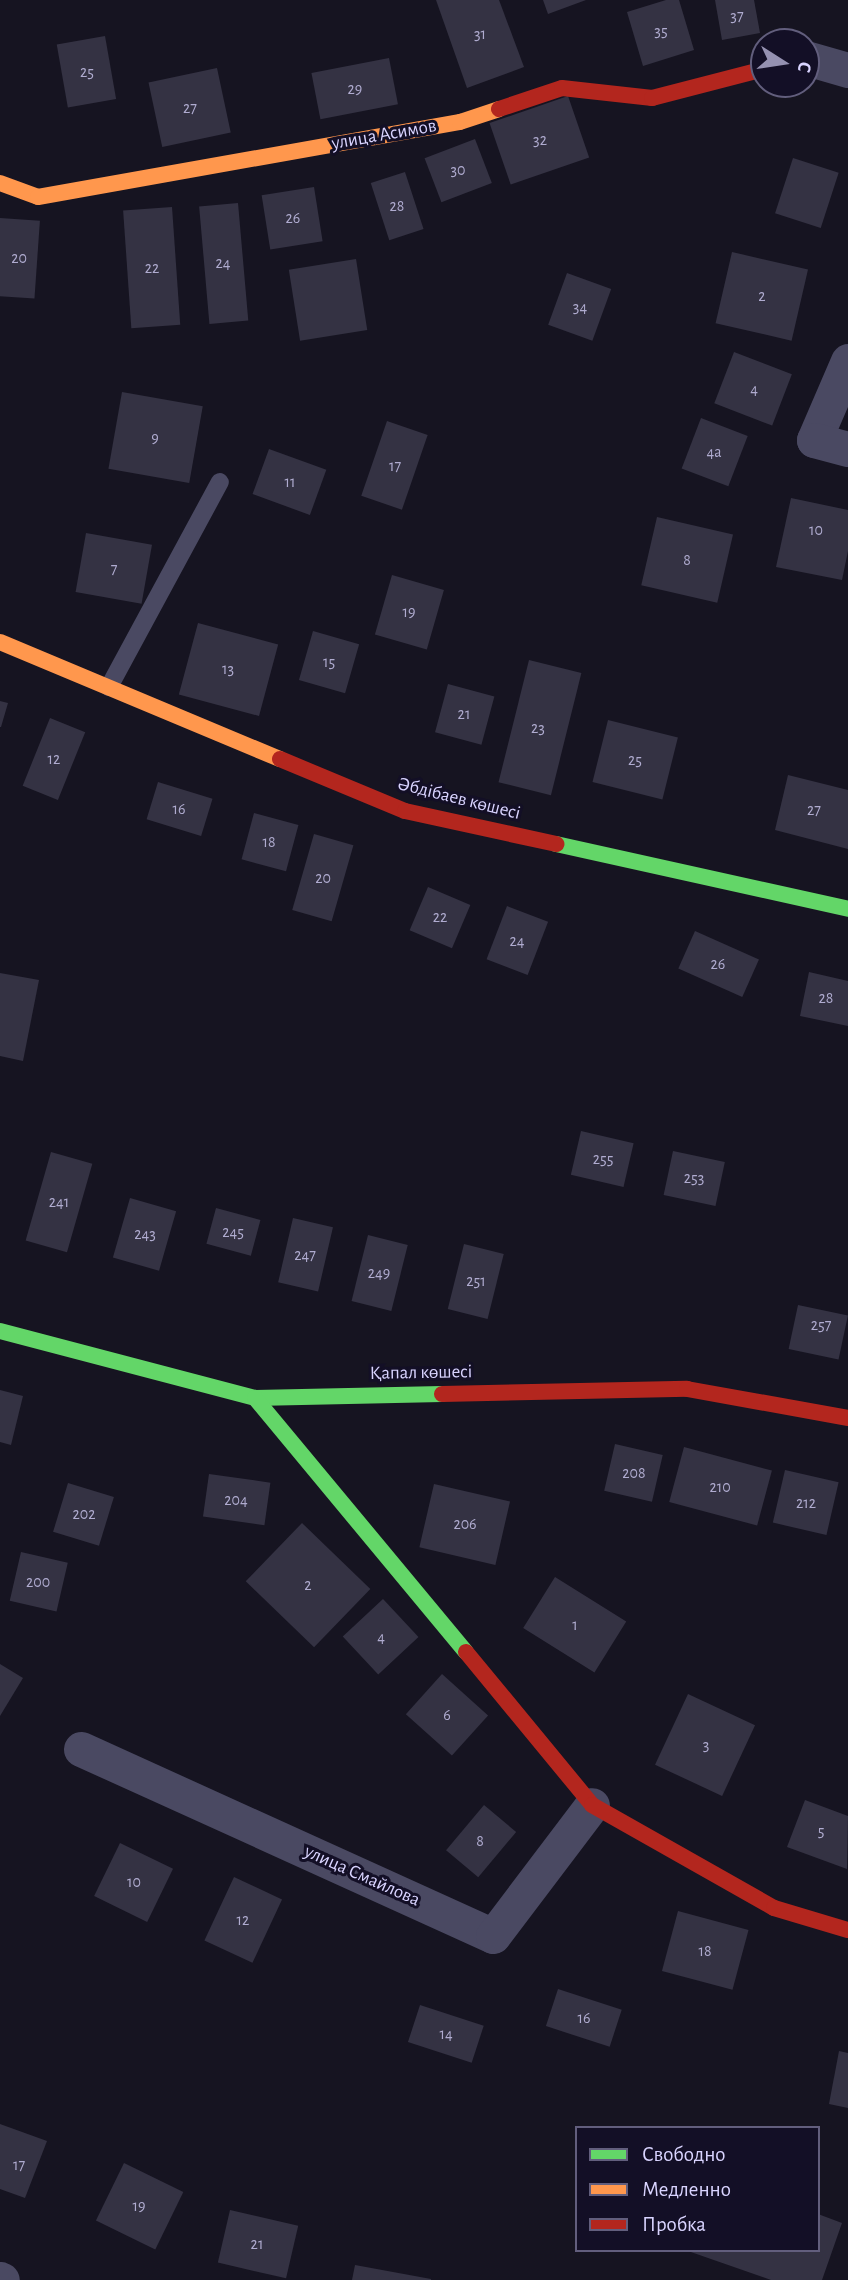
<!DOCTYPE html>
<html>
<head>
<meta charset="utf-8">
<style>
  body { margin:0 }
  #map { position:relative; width:848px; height:2280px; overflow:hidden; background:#161421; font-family:"Alegreya Sans",sans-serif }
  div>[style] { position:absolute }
  .building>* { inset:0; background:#343243; transform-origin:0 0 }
  .lane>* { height:18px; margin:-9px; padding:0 9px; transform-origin:9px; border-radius:9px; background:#4a4962 }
  .street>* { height:35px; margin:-17.5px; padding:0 17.5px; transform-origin:17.5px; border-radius:17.5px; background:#4a4962 }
  .fast>* { height:16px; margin:-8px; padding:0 8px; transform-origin:8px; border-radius:8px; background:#63d668 }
  .slow>* { height:16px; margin:-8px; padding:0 8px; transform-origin:8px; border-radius:8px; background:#ff974d }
  .jam>* { height:16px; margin:-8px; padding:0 8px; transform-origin:8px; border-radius:8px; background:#b3261e }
  span { translate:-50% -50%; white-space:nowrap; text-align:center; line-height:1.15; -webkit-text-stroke:6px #130f26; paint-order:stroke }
  .number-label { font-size:16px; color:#b0acd0 }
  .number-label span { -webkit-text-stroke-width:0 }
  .street-label { font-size:19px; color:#d9d4ff }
  .legend { position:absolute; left:575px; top:2126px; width:245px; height:126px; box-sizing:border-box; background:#130f26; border:2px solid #625e7d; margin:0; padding:9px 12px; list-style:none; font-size:21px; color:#d9d4ff }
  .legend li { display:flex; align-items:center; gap:14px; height:35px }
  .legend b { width:35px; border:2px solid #625e7d }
  .north { position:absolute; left:750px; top:28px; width:70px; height:70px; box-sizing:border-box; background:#130f26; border:2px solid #625e7d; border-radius:50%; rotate:102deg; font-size:19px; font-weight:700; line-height:28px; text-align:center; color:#d9d4ff }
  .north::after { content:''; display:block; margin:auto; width:24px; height:32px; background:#9591b1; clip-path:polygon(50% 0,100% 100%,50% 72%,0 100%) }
</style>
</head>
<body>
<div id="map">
  <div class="building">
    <div style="clip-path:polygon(436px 0,499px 0,524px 67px,467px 88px)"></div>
    <div style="clip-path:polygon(543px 0,586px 0,548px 14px)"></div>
    <div style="clip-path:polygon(666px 0,679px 0,694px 50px,643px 66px,627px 12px)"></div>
    <div style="clip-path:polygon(715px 0,754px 0,760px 33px,722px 40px)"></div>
    <div style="left:105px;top:36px;width:64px;height:49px;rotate:80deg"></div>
    <div style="left:389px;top:58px;width:47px;height:79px;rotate:79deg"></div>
    <div style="left:217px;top:68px;width:66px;height:70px;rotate:78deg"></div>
    <div style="left:568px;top:96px;width:65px;height:83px;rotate:71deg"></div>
    <div style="left:475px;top:139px;width:47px;height:54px;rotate:69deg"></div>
    <div style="left:793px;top:158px;width:48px;height:58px;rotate:18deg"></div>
    <div style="left:405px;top:172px;width:60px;height:36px;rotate:72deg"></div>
    <div style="left:314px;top:187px;width:55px;height:53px;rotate:81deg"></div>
    <div style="left:238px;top:203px;width:118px;height:39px;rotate:85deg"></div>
    <div style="left:172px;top:207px;width:118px;height:49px;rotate:86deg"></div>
    <div style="left:0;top:218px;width:40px;height:78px;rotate:4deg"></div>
    <div style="left:732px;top:252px;width:78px;height:73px;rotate:13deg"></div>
    <div style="left:356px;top:259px;width:72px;height:68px;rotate:81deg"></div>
    <div style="left:567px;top:273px;width:47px;height:55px;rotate:20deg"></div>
    <div style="left:734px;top:352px;width:62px;height:55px;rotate:21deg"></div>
    <div style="left:122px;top:392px;width:82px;height:78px;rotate:10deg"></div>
    <div style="left:701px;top:418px;width:50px;height:54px;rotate:21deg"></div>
    <div style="left:387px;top:421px;width:43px;height:79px;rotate:19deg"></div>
    <div style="left:269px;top:449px;width:61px;height:48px;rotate:20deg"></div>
    <div style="clip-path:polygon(791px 498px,848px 510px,848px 551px,842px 580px,776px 567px)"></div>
    <div style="left:657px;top:517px;width:78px;height:70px;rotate:13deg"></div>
    <div style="left:86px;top:533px;width:67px;height:60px;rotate:10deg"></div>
    <div style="left:392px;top:575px;width:54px;height:62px;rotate:16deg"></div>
    <div style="left:198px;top:623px;width:83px;height:74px;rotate:15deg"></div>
    <div style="left:313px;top:631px;width:48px;height:51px;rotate:16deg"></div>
    <div style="left:529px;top:660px;width:54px;height:126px;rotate:14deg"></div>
    <div style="left:448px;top:684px;width:48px;height:50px;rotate:15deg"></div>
    <div style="clip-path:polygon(0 701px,8px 703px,1px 727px,0 727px)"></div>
    <div style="left:50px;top:718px;width:38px;height:73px;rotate:22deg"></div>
    <div style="left:608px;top:720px;width:72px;height:64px;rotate:14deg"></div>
    <div style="clip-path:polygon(788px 775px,848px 790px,848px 849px,775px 830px)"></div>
    <div style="left:158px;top:782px;width:57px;height:39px;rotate:17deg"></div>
    <div style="left:254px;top:813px;width:46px;height:48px;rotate:15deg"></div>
    <div style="left:314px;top:834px;width:41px;height:79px;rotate:16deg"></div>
    <div style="left:428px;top:887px;width:46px;height:47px;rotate:23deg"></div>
    <div style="left:507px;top:906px;width:44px;height:57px;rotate:21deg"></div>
    <div style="left:695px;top:931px;width:70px;height:41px;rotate:24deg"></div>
    <div style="clip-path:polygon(809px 972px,848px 981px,848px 1026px,800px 1016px)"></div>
    <div style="clip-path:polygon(0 973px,39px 980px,23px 1061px,0 1056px)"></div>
    <div style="left:581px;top:1131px;width:54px;height:45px;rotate:13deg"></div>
    <div style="left:673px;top:1151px;width:53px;height:45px;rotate:12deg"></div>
    <div style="left:51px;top:1152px;width:43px;height:92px;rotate:16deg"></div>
    <div style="left:130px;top:1198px;width:48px;height:62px;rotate:16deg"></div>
    <div style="left:216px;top:1208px;width:46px;height:37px;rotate:15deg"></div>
    <div style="left:293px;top:1218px;width:41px;height:66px;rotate:13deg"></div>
    <div style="left:368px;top:1235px;width:41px;height:68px;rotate:14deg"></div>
    <div style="left:464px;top:1244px;width:41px;height:67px;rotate:14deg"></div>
    <div style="left:798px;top:1305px;width:51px;height:45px;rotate:12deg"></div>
    <div style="clip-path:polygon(0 1390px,23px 1396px,11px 1445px,0 1442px)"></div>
    <div style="left:615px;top:1444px;width:49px;height:48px;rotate:13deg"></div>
    <div style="left:684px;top:1447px;width:91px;height:57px;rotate:15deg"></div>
    <div style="left:785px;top:1470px;width:55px;height:54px;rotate:13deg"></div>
    <div style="left:209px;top:1474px;width:62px;height:43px;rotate:8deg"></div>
    <div style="left:68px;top:1483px;width:48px;height:51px;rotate:17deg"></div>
    <div style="left:434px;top:1484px;width:78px;height:65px;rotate:13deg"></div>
    <div style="left:302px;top:1523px;width:95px;height:81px;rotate:44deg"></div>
    <div style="left:21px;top:1552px;width:48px;height:50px;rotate:13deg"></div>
    <div style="left:555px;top:1577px;width:84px;height:60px;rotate:32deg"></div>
    <div style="left:383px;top:1599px;width:52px;height:55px;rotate:47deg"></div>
    <div style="clip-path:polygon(0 1664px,23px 1678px,0 1716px)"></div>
    <div style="left:442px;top:1674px;width:62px;height:54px;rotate:42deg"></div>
    <div style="left:688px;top:1694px;width:74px;height:78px;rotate:25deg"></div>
    <div style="clip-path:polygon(805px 1800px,848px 1816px,847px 1869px,787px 1847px)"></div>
    <div style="left:484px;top:1805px;width:42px;height:59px;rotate:40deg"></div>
    <div style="left:120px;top:1843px;width:59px;height:59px;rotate:26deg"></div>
    <div style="left:234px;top:1877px;width:53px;height:70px;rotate:25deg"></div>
    <div style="left:678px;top:1911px;width:73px;height:62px;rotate:15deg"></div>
    <div style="left:558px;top:1989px;width:67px;height:39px;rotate:18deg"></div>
    <div style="left:420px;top:2005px;width:67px;height:39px;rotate:18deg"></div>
    <div style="clip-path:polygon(839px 2051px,848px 2053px,848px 2108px,829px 2104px)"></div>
    <div style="clip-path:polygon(0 2124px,47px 2141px,25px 2198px,0 2189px)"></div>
    <div style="left:124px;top:2163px;width:66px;height:64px;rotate:26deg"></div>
    <div style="left:230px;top:2210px;width:70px;height:54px;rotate:13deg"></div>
    <div style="clip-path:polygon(818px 2214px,842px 2223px,822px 2280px,771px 2280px,688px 2251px,818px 2250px)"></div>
    <div style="clip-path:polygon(355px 2265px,431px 2279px,431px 2280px,352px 2280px)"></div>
  </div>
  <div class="lane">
    <div style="left:109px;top:687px;width:233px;rotate:-61.6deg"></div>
  </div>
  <div class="street">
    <div style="left:806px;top:58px;width:44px;rotate:15.9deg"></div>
    <div style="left:848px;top:361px;width:86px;rotate:113.3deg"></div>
    <div style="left:814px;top:440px;width:35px;rotate:15deg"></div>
    <div style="left:81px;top:1749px;width:452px;rotate:24.4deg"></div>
    <div style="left:493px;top:1936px;width:164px;rotate:-52.9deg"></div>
    <div style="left:0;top:2279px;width:2px;rotate:27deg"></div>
  </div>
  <div class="fast">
    <div style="left:556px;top:844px;width:299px;rotate:12.5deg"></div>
    <div style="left:0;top:1331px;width:264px;rotate:14.7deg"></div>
    <div style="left:255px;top:1398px;width:187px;rotate:-1.2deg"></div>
    <div style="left:255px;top:1398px;width:330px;rotate:50.3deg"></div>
  </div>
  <div class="slow">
    <div style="left:0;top:183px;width:40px;rotate:20.2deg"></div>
    <div style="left:38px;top:197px;width:429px;rotate:-10.1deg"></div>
    <div style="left:460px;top:122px;width:41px;rotate:-18.4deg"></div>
    <div style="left:0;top:642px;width:303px;rotate:22.7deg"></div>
  </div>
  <div class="jam">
    <div style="left:499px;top:109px;width:66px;rotate:-18.4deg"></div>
    <div style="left:562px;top:88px;width:91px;rotate:6.3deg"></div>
    <div style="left:652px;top:98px;width:116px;rotate:-14.5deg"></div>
    <div style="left:280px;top:759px;width:135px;rotate:22.6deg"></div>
    <div style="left:405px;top:811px;width:155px;rotate:12.3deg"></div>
    <div style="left:442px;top:1394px;width:245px;rotate:-1.2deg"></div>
    <div style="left:687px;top:1389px;width:164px;rotate:10.2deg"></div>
    <div style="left:466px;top:1652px;width:198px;rotate:50.5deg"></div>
    <div style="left:592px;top:1805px;width:209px;rotate:29.5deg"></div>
    <div style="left:774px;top:1908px;width:77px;rotate:16.6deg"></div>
  </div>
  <div class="number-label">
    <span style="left:737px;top:16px">37</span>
    <span style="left:661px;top:31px">35</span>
    <span style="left:480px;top:34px">31</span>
    <span style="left:87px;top:72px">25</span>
    <span style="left:355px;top:89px">29</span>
    <span style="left:190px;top:108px">27</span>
    <span style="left:540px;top:140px">32</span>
    <span style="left:458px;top:170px">30</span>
    <span style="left:397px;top:206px">28</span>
    <span style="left:293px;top:218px">26</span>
    <span style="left:19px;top:258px">20</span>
    <span style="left:223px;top:263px">24</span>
    <span style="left:152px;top:268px">22</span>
    <span style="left:762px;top:296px">2</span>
    <span style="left:580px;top:307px">34</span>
    <span style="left:754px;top:389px">4</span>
    <span style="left:155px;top:438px">9</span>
    <span style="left:714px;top:452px">4а</span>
    <span style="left:395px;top:466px">17</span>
    <span style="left:290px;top:482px">11</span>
    <span style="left:816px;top:530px">10</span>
    <span style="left:687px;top:560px">8</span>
    <span style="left:114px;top:569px">7</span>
    <span style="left:409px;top:612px">19</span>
    <span style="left:329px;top:662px">15</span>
    <span style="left:228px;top:669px">13</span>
    <span style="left:464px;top:714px">21</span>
    <span style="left:538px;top:728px">23</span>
    <span style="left:54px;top:759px">12</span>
    <span style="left:635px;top:760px">25</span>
    <span style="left:179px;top:809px">16</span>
    <span style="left:814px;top:810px">27</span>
    <span style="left:269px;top:842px">18</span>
    <span style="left:323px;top:878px">20</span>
    <span style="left:440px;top:917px">22</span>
    <span style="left:517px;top:941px">24</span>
    <span style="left:718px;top:964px">26</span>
    <span style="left:826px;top:998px">28</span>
    <span style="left:603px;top:1159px">255</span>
    <span style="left:694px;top:1178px">253</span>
    <span style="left:59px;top:1202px">241</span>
    <span style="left:233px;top:1232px">245</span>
    <span style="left:145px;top:1234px">243</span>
    <span style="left:305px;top:1255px">247</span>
    <span style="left:379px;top:1273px">249</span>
    <span style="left:476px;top:1281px">251</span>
    <span style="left:821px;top:1325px">257</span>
    <span style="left:634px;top:1473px">208</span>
    <span style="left:720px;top:1487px">210</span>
    <span style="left:236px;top:1500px">204</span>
    <span style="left:806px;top:1503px">212</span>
    <span style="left:84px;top:1514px">202</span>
    <span style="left:465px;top:1524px">206</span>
    <span style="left:38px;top:1582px">200</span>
    <span style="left:308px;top:1585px">2</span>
    <span style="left:575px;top:1625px">1</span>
    <span style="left:381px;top:1637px">4</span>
    <span style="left:447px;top:1715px">6</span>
    <span style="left:706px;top:1745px">3</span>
    <span style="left:821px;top:1831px">5</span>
    <span style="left:480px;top:1841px">8</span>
    <span style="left:134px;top:1882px">10</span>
    <span style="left:243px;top:1920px">12</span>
    <span style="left:705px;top:1951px">18</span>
    <span style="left:584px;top:2018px">16</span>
    <span style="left:446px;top:2034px">14</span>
    <span style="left:19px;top:2165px">17</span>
    <span style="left:139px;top:2206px">19</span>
    <span style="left:257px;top:2244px">21</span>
  </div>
  <div class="street-label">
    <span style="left:384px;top:135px;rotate:-10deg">улица Асимов</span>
    <span style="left:459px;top:799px;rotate:14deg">Әбдібаев көшесі</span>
    <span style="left:421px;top:1373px;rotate:-1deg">Қапал көшесі</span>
    <span style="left:362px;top:1876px;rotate:24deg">улица Смайлова</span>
  </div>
  <ul class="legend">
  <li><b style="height:9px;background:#63d668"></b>Свободно</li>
  <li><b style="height:9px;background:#ff974d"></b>Медленно</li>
  <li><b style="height:9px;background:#b3261e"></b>Пробка</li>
  </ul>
  <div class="north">С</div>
</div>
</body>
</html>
